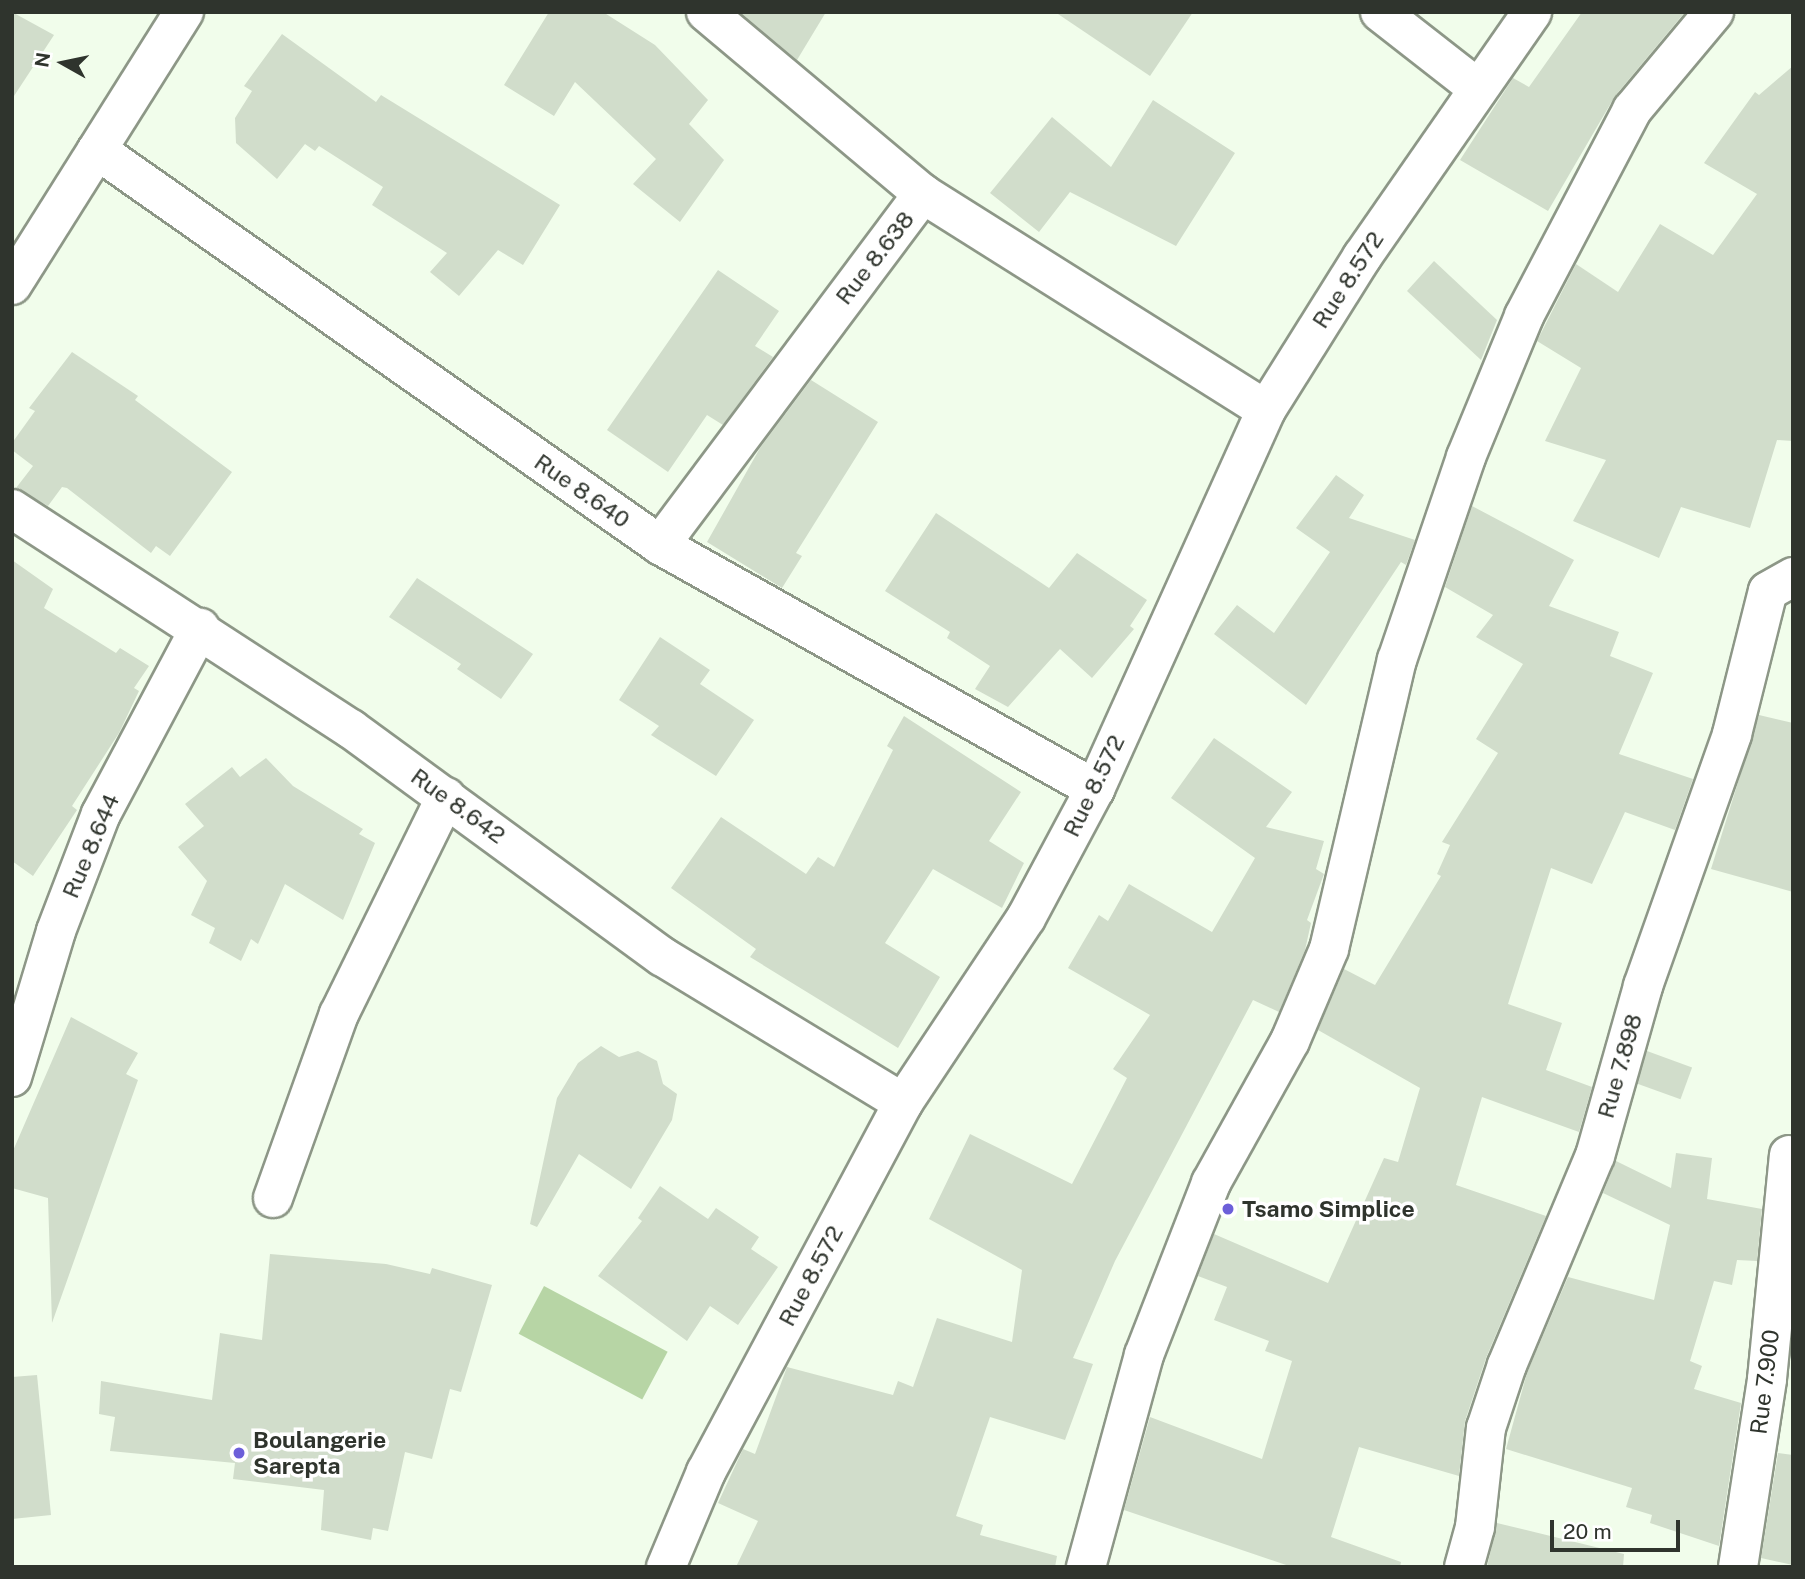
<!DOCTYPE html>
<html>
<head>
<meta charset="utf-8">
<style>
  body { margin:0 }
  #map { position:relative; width:1805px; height:1579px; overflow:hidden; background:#f1fdeb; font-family:"Public Sans",sans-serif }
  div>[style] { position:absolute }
  .green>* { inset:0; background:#b7d5a5; transform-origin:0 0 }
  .building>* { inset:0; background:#d1ddcb; transform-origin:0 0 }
  .roads { filter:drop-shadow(2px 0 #8d9787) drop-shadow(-2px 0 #8d9787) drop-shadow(0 2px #8d9787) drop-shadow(0 -2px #8d9787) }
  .minor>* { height:38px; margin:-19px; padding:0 19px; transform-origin:19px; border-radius:19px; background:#fff }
  .dots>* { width:19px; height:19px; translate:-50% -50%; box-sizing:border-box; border:4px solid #fff; border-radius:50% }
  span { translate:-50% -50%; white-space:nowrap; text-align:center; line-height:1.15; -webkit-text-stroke:7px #fff; paint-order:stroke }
  .street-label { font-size:23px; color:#2f342d }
  .poi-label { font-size:23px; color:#2f342d; font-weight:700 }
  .left { translate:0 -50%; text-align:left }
  .frame { position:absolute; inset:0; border:14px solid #2f342d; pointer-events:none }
  .north { position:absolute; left:28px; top:28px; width:70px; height:70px; -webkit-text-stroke:5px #fff; paint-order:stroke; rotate:279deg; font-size:19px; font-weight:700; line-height:28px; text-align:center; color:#2f342d }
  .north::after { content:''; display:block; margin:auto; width:24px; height:32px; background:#2f342d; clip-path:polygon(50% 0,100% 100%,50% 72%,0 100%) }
  .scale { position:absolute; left:1550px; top:1520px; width:130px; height:32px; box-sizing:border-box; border:4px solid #2f342d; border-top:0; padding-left:9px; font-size:21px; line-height:24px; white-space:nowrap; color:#2f342d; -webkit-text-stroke:5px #fff; paint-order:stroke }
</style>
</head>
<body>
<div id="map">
  <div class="green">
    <div style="left:544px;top:1286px;width:140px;height:54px;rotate:28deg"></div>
  </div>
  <div class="building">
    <div style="clip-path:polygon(12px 12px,54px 35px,12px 99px)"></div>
    <div style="clip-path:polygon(549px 12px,603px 12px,655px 45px,708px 100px,689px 124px,724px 160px,680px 222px,633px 184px,656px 159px,575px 82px,554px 116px,504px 85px)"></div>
    <div style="clip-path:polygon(740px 12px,826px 12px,797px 60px)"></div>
    <div style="clip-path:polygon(1055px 12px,1193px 12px,1150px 76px)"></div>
    <div style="clip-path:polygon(1582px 12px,1685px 12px,1615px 96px,1548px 211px,1460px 160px,1513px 78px,1529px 87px)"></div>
    <div style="clip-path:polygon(282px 34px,376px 102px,381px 95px,560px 205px,523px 265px,498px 250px,459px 296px,430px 272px,447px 253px,372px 205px,383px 187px,319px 146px,315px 151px,305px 144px,277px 179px,236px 143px,235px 118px,252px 91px,244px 86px)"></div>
    <div style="clip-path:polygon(1793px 66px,1793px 441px,1777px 440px,1750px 528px,1681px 507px,1659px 558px,1573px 521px,1606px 460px,1545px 441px,1581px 368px,1537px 341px,1576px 264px,1618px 292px,1660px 224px,1713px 255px,1757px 194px,1704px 163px,1755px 92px,1759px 95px)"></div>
    <div style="clip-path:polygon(1153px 100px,1235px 153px,1176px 246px,1070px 192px,1039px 232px,990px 193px,1052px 117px,1111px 167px)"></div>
    <div style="clip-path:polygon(1434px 261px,1497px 320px,1481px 360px,1407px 291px)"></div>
    <div style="clip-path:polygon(718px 270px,779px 311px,755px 346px,773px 357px,723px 425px,707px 415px,668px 472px,607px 430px)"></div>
    <div style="clip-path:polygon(72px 352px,138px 396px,135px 400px,232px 472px,170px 556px,156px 546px,151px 553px,67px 488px,62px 487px,48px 506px,16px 488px,33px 466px,12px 450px,12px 443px,35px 411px,29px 408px)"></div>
    <div style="clip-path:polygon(811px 380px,878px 422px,796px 553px,802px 556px,782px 588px,707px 542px,760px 448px)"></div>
    <div style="clip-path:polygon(1336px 475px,1364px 495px,1349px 518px,1415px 540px,1406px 565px,1401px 562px,1306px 705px,1214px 634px,1237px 605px,1274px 633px,1330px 552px,1296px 528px)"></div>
    <div style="clip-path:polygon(1472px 506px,1574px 560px,1549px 606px,1619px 632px,1610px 656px,1653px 673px,1619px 754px,1693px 779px,1675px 830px,1625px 812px,1592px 884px,1551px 868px,1508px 1004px,1562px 1023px,1546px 1070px,1592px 1087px,1579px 1132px,1482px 1097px,1456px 1185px,1546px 1216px,1486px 1358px,1465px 1421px,1459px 1476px,1359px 1447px,1331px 1537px,1401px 1562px,1400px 1567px,1292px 1567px,1124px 1510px,1150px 1417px,1262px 1459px,1292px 1361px,1265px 1351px,1269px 1341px,1214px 1320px,1227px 1287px,1198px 1276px,1214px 1234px,1328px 1283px,1384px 1158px,1398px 1162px,1420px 1088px,1318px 1030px,1344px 969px,1375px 985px,1441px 876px,1437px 874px,1450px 845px,1442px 842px,1498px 753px,1476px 739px,1523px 664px,1476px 637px,1493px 615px,1445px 587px)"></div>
    <div style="clip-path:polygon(936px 513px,1049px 588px,1077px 553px,1147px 600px,1130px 626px,1134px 629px,1092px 678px,1060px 649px,1008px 707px,975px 689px,990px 666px,947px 638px,950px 632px,885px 591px)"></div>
    <div style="clip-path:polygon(12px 560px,53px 589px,44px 608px,116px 653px,120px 648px,149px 666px,134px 688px,139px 691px,119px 733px,72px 806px,77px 810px,33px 876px,12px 861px)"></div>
    <div style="clip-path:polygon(417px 578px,533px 654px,501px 699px,457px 669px,461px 664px,389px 617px)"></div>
    <div style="clip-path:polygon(660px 637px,710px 670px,700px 684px,754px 720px,716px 776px,651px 735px,659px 726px,619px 700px)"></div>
    <div style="clip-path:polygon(1759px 715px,1793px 723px,1793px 892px,1711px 869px)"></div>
    <div style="clip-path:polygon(904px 716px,1021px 792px,989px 841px,1024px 863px,1002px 908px,933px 869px,885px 943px,940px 977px,898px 1048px,750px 957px,756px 949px,671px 888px,721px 817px,806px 874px,818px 857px,834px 867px,893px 750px,887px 746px)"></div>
    <div style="clip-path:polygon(1214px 738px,1292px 792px,1266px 827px,1324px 841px,1316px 869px,1324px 874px,1307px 920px,1311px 923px,1305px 950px,1279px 1012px,1253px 1000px,1115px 1261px,1073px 1358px,1093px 1364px,1065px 1440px,990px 1417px,956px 1516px,983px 1525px,980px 1535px,1057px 1556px,1055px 1567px,736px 1567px,758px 1521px,718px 1503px,743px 1449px,755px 1454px,787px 1367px,893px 1395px,898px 1381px,913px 1387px,937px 1318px,1012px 1342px,1022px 1270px,929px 1219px,970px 1134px,1072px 1184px,1127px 1078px,1113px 1069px,1150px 1015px,1068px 968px,1099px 915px,1108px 921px,1129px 884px,1212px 932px,1255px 858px,1171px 798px)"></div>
    <div style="clip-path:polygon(266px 758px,293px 786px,363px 829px,359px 834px,375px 843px,343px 920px,285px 884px,258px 944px,251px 939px,241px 961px,209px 943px,215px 928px,191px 915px,207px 881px,178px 847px,204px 826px,185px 804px,232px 767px,240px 777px)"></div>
    <div style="clip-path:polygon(71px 1017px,138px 1053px,126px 1074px,138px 1080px,52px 1323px,48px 1198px,12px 1188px,12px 1153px)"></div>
    <div style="clip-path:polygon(601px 1046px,619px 1057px,638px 1051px,657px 1061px,663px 1084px,677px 1094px,672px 1120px,631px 1189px,579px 1154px,537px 1227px,530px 1224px,557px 1098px,578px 1063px)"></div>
    <div style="left:1647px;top:1051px;width:48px;height:34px;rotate:20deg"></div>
    <div style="clip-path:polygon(1676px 1153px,1712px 1158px,1707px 1199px,1762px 1209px,1757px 1261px,1737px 1260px,1732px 1285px,1714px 1281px,1690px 1361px,1702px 1366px,1694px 1389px,1741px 1403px,1719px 1546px,1650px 1523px,1652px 1515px,1626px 1507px,1632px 1488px,1506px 1449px,1527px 1373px,1568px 1277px,1654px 1300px,1670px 1225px,1603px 1193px,1616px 1161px,1671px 1188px)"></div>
    <div style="clip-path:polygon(660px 1186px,708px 1219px,716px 1208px,759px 1237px,751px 1249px,778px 1267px,738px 1325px,710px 1306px,687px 1341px,598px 1276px,642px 1221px,638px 1218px)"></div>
    <div style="clip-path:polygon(270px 1254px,386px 1264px,430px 1274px,432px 1268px,492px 1285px,461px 1392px,450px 1389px,432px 1459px,405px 1452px,388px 1531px,373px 1528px,371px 1540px,321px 1530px,324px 1490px,233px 1479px,235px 1463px,110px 1451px,115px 1417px,99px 1414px,101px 1381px,212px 1400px,220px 1333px,262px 1340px)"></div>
    <div style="clip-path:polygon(37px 1375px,51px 1515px,12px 1519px,12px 1377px)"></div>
    <div style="clip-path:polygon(1778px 1453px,1793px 1455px,1793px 1565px,1761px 1558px)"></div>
    <div style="clip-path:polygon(1497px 1523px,1624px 1554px,1623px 1567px,1487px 1567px)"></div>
  </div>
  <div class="roads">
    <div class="minor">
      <div style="left:706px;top:12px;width:283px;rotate:40deg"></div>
      <div style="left:1380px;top:12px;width:122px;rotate:38deg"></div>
      <div style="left:97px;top:150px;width:688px;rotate:35.05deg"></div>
      <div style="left:660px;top:545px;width:499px;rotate:29.3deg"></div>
      <div style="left:12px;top:285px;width:323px;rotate:-57.8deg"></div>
      <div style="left:12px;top:509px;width:404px;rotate:33deg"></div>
      <div style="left:351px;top:729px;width:386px;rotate:36.2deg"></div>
      <div style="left:663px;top:957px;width:281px;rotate:31.3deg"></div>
      <div style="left:660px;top:545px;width:439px;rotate:-53.2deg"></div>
      <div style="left:923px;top:194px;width:405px;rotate:32.2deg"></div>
      <div style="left:12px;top:1077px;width:152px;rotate:-73.2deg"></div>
      <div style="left:56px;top:931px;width:125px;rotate:-69deg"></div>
      <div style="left:101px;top:814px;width:211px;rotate:-62deg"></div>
      <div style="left:273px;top:1198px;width:195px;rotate:-70.3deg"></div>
      <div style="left:339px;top:1014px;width:242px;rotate:-63.8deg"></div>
      <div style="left:666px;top:1567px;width:103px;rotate:-67.2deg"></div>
      <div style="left:706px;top:1472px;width:418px;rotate:-61.9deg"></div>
      <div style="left:903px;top:1103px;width:222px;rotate:-56.4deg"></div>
      <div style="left:1026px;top:918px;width:146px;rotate:-61.9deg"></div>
      <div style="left:1095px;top:789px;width:416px;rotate:-65.7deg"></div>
      <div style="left:1266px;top:410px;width:181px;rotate:-57.9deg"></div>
      <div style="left:1362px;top:257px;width:298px;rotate:-55.2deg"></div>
      <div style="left:1086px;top:1567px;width:220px;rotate:-74.7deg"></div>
      <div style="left:1144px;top:1355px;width:185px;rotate:-68.7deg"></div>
      <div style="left:1211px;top:1183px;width:162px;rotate:-60.9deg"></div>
      <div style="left:1290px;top:1041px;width:100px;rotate:-67deg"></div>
      <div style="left:1329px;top:949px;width:297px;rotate:-76.8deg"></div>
      <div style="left:1397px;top:660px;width:214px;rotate:-71.2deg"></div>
      <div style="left:1466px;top:457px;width:152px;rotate:-67.6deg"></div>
      <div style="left:1524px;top:316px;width:233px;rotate:-62.3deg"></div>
      <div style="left:1632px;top:110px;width:128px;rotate:-50.1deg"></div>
      <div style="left:1464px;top:1567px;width:41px;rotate:-74.6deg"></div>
      <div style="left:1475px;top:1527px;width:100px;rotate:-83.7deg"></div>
      <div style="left:1486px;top:1428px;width:66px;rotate:-71.6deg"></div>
      <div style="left:1507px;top:1365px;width:227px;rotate:-67.2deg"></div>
      <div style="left:1595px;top:1156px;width:177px;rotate:-74.2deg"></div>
      <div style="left:1643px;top:986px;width:267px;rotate:-70.5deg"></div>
      <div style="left:1732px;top:734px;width:147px;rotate:-75.9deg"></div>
      <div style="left:1768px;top:591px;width:29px;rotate:-29deg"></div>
      <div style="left:1738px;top:1567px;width:190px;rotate:-81.2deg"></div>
      <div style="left:1767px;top:1379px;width:225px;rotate:-84.4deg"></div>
    </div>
  </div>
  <div class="dots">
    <div style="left:1228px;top:1209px;background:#6c5fd9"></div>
    <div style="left:239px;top:1453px;background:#6c5fd9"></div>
  </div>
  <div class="street-label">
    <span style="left:875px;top:258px;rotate:-52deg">Rue 8.638</span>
    <span style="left:1348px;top:280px;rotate:-57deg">Rue 8.572</span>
    <span style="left:582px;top:491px;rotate:35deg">Rue 8.640</span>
    <span style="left:1094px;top:786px;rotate:-64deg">Rue 8.572</span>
    <span style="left:458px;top:806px;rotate:36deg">Rue 8.642</span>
    <span style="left:91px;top:846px;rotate:-67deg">Rue 8.644</span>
    <span style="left:1620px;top:1066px;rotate:-74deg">Rue 7.898</span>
    <span style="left:811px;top:1276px;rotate:-62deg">Rue 8.572</span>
    <span style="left:1765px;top:1382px;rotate:-83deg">Rue 7.900</span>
  </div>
  <div class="poi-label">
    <span class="left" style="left:1242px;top:1209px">Tsamo Simplice</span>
    <span class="left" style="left:253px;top:1453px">Boulangerie<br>Sarepta</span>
  </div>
  <div class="frame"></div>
  <div class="north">N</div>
  <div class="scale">20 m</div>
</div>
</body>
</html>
